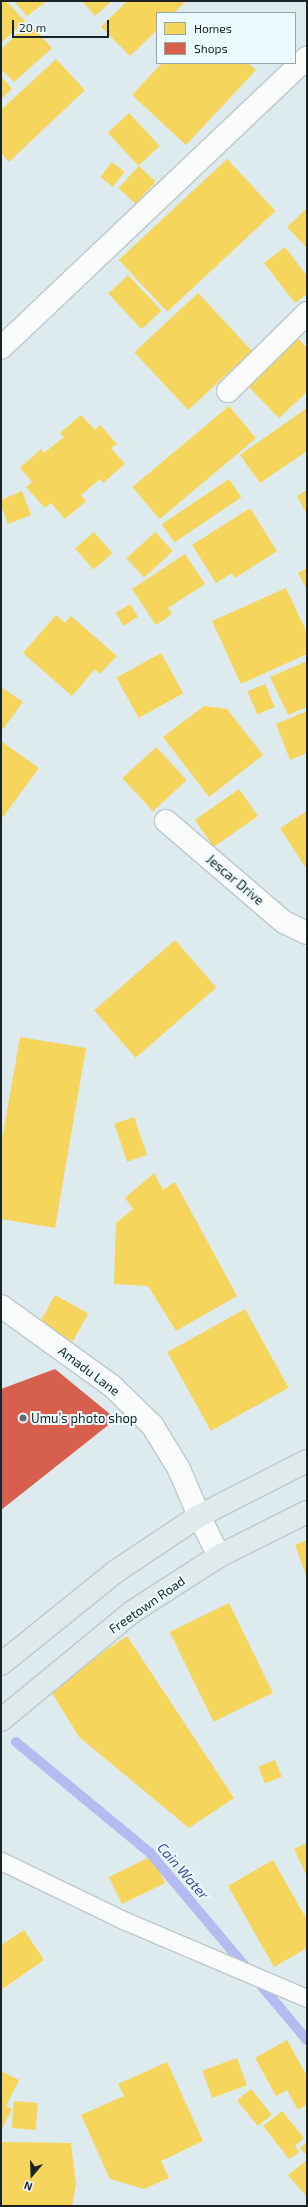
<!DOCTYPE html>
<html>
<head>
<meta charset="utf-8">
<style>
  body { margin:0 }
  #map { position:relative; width:308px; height:2207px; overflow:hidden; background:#ddebee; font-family:"Exo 2",sans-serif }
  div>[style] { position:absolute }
  .homes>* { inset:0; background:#f6d55c; transform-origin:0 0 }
  .shops>* { inset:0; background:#d6604d }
  .stream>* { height:10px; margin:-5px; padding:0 5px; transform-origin:5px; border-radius:5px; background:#b5bbf0 }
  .roads { filter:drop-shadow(1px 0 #bdc8cb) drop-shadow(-1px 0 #bdc8cb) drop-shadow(0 1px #bdc8cb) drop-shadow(0 -1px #bdc8cb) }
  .service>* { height:17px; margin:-8.5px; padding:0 8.5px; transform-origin:8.5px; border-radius:8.5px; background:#fafcfc }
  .minor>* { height:22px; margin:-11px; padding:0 11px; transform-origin:11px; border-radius:11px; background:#fafcfc }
  .primary>* { height:22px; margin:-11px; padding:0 11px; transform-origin:11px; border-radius:11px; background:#dfebeb }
  .dots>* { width:11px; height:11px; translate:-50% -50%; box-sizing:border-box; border:2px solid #ebfafe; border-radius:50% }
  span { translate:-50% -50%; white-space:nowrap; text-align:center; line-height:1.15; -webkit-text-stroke:4px #ebfafe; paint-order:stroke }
  .street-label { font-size:13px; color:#1a2427 }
  .poi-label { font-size:13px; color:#1a2427 }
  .left { translate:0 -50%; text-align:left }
  .water-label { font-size:14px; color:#49439a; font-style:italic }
  .frame { position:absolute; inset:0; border:2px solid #1a2427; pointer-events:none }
  .legend { position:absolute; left:156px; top:12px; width:140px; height:52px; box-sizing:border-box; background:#ebfafe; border:1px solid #97a4a8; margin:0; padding:5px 7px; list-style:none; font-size:12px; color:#1a2427 }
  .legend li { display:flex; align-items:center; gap:8px; height:20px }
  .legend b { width:20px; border:1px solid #97a4a8 }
  .north { position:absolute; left:12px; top:2155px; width:40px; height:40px; -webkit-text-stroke:3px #ebfafe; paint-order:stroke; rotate:199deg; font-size:11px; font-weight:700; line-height:16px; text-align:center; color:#1a2427 }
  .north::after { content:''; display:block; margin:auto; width:14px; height:18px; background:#1a2427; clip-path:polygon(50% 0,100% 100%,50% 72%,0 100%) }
  .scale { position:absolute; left:12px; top:20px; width:97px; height:18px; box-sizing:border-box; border:2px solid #1a2427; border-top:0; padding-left:5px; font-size:12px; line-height:14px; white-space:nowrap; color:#1a2427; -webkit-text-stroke:3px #ebfafe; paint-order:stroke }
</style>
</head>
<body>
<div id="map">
  <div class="homes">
    <div style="clip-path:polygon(1px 1px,6px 1px,25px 21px,1px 43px)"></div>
    <div style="clip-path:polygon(14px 1px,47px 1px,27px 16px)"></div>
    <div style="clip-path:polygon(82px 1px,112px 1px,95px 16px)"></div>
    <div style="clip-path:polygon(127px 1px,186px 1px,174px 13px,157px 13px,157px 30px,130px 56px,101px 27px)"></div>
    <div style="clip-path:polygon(29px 23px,52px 48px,14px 82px,1px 69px,1px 49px)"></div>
    <div style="clip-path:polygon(56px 59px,85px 90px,9px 162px,1px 153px,1px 110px)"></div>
    <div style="clip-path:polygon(162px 63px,248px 63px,256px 70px,186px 145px,132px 95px)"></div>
    <div style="clip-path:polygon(1px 76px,12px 89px,1px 99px)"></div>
    <div style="left:129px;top:113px;width:45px;height:29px;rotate:47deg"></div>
    <div style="left:227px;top:159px;width:71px;height:148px;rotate:47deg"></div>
    <div style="left:112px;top:162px;width:16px;height:19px;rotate:38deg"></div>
    <div style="left:139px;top:166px;width:23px;height:30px;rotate:43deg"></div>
    <div style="clip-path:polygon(307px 208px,307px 248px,287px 227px)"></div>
    <div style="clip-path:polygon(285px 247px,307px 276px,307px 294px,295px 303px,264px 263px)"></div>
    <div style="left:128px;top:275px;width:49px;height:27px;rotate:47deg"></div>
    <div style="left:198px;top:293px;width:79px;height:87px;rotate:47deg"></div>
    <div style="clip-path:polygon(297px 337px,307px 348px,307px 392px,279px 418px,246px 384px)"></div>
    <div style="left:229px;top:406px;width:42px;height:126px;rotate:50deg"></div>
    <div style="clip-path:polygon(307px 408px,307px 451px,260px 483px,240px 455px)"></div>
    <div style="clip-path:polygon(81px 415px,95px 430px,100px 425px,117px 444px,111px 448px,125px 464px,103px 483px,100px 479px,81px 495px,86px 501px,65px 519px,51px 503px,45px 508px,26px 487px,32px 482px,20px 468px,41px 449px,44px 453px,64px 437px,60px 433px)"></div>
    <div style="left:229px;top:479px;width:22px;height:81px;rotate:56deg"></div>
    <div style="clip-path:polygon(307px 490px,307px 515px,297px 496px)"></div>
    <div style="clip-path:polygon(22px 491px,31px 515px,8px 524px,1px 505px,1px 500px)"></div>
    <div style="clip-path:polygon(250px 508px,277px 551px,235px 578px,232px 573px,216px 583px,192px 545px)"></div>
    <div style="left:94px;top:532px;width:28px;height:25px;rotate:49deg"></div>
    <div style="left:155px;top:532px;width:26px;height:39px;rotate:47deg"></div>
    <div style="clip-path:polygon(185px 554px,205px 584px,168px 608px,172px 614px,156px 625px,132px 589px)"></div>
    <div style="clip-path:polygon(307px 568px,307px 590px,298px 573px)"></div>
    <div style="clip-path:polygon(286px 588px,307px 633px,307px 654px,241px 684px,212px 621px)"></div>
    <div style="left:130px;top:604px;width:15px;height:17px;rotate:58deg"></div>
    <div style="clip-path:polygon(56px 615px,65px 623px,71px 616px,117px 656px,100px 674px,95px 669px,72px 696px,23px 653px)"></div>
    <div style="left:161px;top:653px;width:46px;height:51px;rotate:61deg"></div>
    <div style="clip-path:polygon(307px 661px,307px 707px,288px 715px,270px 677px)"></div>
    <div style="left:265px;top:684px;width:25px;height:19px;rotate:67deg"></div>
    <div style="clip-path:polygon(1px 687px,23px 702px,3px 729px,1px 728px)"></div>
    <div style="clip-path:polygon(204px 706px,227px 709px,263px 755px,209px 797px,163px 737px)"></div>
    <div style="clip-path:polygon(307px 711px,307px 753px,290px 760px,276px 724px)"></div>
    <div style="clip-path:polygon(1px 741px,39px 768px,3px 817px,1px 816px)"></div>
    <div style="left:156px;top:747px;width:45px;height:46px;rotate:47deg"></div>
    <div style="left:239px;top:789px;width:33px;height:54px;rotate:55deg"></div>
    <div style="clip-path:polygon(307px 811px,307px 866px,305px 867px,280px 828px)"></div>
    <div style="left:175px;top:940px;width:63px;height:107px;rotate:49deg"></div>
    <div style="clip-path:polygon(20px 1037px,86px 1048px,55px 1228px,1px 1219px,1px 1145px)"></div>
    <div style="left:134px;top:1117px;width:40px;height:21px;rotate:71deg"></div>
    <div style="clip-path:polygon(154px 1173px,163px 1190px,175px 1182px,237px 1296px,176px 1331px,148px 1286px,114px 1284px,116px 1223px,133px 1209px,125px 1198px)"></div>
    <div style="left:55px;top:1295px;width:38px;height:32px;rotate:29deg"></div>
    <div style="left:245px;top:1309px;width:90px;height:89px;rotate:61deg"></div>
    <div style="clip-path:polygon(307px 1540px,307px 1578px,295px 1545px)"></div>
    <div style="left:229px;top:1603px;width:100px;height:66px;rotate:64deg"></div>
    <div style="clip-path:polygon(127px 1636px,234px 1798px,189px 1828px,79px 1737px,49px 1688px)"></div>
    <div style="left:275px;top:1760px;width:18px;height:18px;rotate:68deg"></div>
    <div style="clip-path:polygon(307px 1843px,307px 1876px,294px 1849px)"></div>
    <div style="left:152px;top:1856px;width:30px;height:48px;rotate:64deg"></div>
    <div style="clip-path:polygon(273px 1860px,307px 1920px,307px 1948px,274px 1967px,228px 1886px)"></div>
    <div style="clip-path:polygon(24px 1930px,44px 1960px,1px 1990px,1px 1945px)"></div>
    <div style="clip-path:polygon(287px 2040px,307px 2076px,307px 2105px,298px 2110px,287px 2090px,276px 2096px,255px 2058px)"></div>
    <div style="left:237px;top:2058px;width:29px;height:37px;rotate:70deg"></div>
    <div style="clip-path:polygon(167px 2062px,203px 2141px,161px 2161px,169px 2178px,144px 2189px,110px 2179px,81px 2115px,124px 2096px,118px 2084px)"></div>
    <div style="clip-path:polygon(1px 2071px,19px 2080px,6px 2106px,12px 2109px,1px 2131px)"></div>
    <div style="left:251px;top:2089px;width:33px;height:18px;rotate:51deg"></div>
    <div style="left:14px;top:2101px;width:24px;height:27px;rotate:5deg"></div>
    <div style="clip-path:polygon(282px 2111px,304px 2138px,295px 2146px,299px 2152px,289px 2159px,263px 2126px)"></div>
    <div style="clip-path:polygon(2px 2142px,71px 2143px,76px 2184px,72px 2206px,1px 2206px)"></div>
    <div style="clip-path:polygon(307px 2142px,307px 2156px,300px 2148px)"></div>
    <div style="clip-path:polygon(307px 2160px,307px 2197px,288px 2175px)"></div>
  </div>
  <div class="shops">
    <div style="clip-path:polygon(55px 1369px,116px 1419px,1px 1510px,1px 1389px)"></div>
  </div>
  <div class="stream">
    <div style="left:16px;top:1742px;width:174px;rotate:39.6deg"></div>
    <div style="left:150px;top:1853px;width:244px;rotate:50deg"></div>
  </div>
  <div class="roads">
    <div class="service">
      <div style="left:1px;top:1861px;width:136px;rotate:25.8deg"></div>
      <div style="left:123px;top:1920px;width:200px;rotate:23deg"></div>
    </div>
    <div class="minor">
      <div style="left:1px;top:348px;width:422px;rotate:-43.5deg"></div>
      <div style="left:228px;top:391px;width:111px;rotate:-44.6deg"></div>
      <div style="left:166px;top:821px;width:155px;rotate:40.6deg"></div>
      <div style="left:284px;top:922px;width:25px;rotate:26deg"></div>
      <div style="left:1px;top:1306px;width:137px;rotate:35.8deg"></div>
      <div style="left:112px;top:1386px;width:56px;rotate:44.3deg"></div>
      <div style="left:152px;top:1425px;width:52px;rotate:58.5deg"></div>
      <div style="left:179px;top:1469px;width:51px;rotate:66.9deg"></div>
      <div style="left:199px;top:1516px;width:45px;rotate:63.4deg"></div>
    </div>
    <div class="primary">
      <div style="left:1px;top:1664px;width:146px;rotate:-38.9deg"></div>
      <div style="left:115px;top:1572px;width:101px;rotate:-33.7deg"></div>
      <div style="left:199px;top:1516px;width:121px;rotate:-27deg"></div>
      <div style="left:1px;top:1720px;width:170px;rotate:-39.5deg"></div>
      <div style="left:132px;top:1612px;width:103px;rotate:-32.8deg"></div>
      <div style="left:219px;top:1556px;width:98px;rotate:-26.6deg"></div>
    </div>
  </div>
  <div class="dots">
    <div style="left:23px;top:1418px;background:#5e6a6d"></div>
  </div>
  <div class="street-label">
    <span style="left:235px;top:880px;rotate:40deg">Jescar Drive</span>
    <span style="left:89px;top:1371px;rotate:37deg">Amadu Lane</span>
    <span style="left:147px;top:1605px;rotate:-35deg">Freetown Road</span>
  </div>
  <div class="poi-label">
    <span class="left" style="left:31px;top:1418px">Umu’s photo shop</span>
  </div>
  <div class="water-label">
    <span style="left:183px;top:1871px;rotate:49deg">Cain Water</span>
  </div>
  <div class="frame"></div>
  <ul class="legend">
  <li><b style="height:11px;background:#f6d55c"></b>Homes</li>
  <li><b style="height:11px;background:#d6604d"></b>Shops</li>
  </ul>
  <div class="north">N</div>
  <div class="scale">20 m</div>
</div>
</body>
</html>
